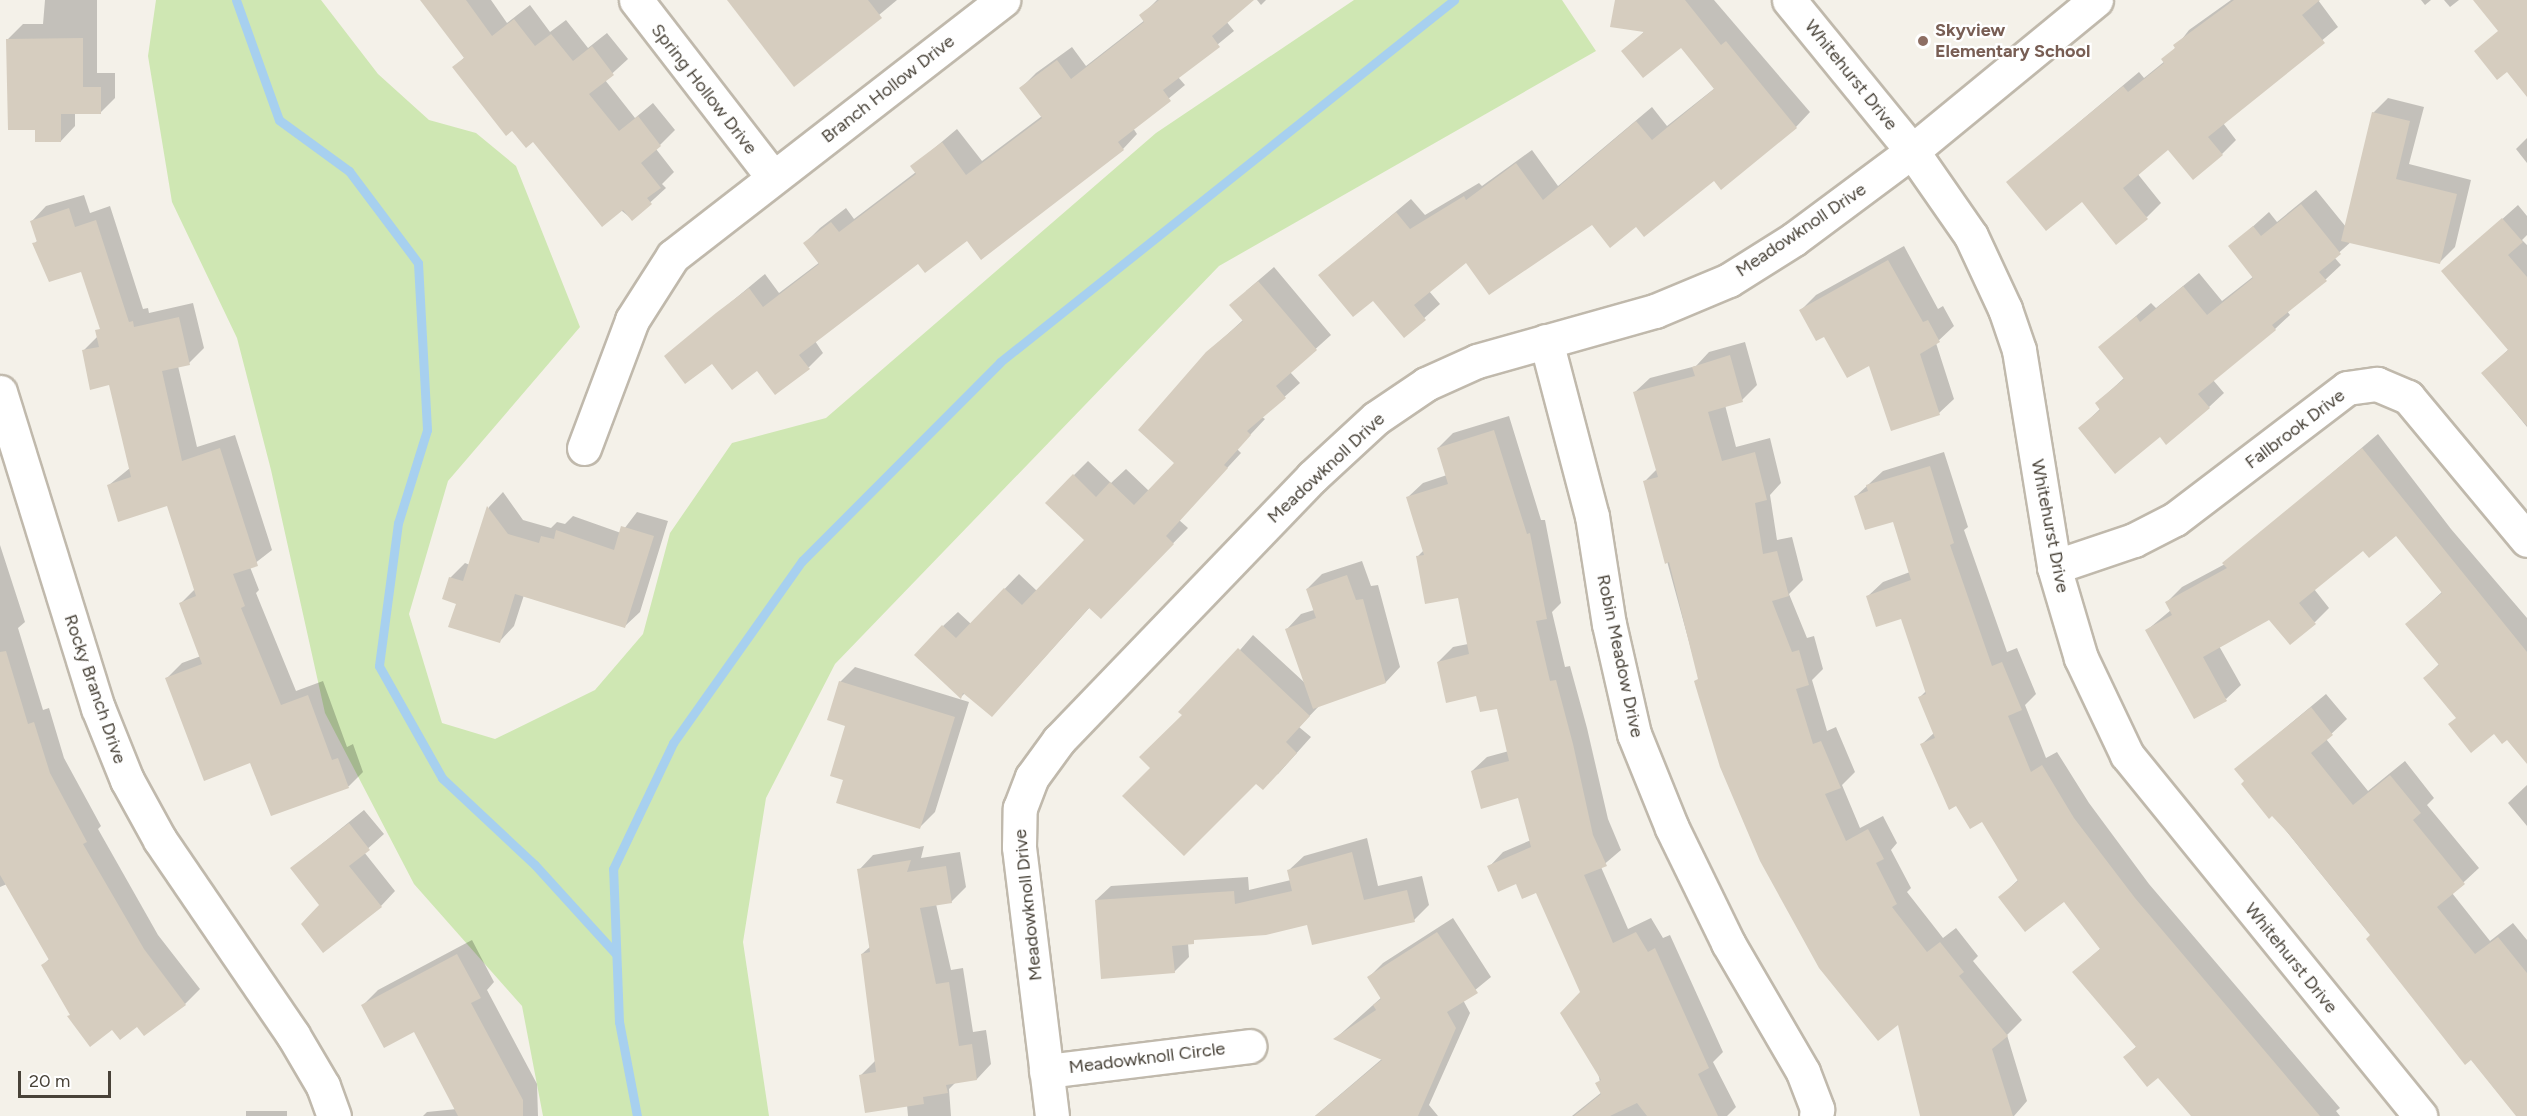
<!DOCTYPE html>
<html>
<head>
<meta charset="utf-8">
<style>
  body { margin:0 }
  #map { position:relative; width:2527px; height:1116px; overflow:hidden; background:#f4f1e9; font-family:Figtree,sans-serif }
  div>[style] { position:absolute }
  .green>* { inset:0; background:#cfe7b3 }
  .shadow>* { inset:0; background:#0003; transform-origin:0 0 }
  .stream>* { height:9px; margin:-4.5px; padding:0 4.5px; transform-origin:4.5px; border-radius:4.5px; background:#a7d0ef }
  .building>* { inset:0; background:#d6cdbf }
  .roads { filter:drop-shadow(2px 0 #c0b9ac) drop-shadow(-2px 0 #c0b9ac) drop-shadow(0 2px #c0b9ac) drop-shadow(0 -2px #c0b9ac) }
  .minor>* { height:33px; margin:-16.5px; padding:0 16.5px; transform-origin:16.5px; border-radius:16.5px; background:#fff }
  .dots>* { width:16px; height:16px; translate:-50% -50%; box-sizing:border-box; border:3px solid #fff; border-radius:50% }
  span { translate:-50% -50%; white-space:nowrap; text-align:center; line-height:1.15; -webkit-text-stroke:4.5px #fff; paint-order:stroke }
  .education-label { font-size:18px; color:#785e54; font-weight:700 }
  .left { translate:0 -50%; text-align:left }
  .street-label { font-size:18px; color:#484238 }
  .scale { position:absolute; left:18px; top:1071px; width:93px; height:27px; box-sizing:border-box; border:3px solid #484238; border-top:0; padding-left:8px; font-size:18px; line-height:21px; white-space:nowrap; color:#484238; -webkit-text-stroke:4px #fff; paint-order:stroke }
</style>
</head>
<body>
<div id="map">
  <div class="green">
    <div style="clip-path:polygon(156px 0,321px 0,378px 74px,429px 120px,476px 133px,516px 166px,580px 327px,448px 481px,409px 614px,442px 723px,495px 739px,595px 690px,643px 634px,670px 533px,732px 443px,826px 418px,1156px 133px,1354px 0,1562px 0,1596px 51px,1219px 266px,835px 664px,766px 798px,743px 942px,769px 1116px,543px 1116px,522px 1006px,414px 884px,325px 713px,271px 470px,237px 338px,172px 202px,148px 56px)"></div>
  </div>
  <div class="shadow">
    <div style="clip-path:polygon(45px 0,97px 0,97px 73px,115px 73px,115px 98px,100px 113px,75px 113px,75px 126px,61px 141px,36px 129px,8px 39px,23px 24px,43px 24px)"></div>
    <div style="clip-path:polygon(429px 0,491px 0,507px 23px,530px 5px,550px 32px,566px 20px,588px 48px,607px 33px,628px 59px,605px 80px,635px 118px,653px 103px,675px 130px,656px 149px,674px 172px,662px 184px,666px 188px,632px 219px,533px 140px,454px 67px,465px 57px)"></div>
    <div style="clip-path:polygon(730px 0,897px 0,795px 85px)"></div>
    <div style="clip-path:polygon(1157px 0,1252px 0,1226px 21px,1234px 31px,1178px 77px,1185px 85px,1133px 128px,1137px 134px,1123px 149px,967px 239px,918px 262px,815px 341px,823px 353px,809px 367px,666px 356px,765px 274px,779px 293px,820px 262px,805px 243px,820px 228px,846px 208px,854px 219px,916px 172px,912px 167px,957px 129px,982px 161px,1042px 116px,1021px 88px,1036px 73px,1072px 47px,1086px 66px,1145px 20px,1141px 16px)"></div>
    <div style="clip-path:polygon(1257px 0,1266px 0,1261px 5px)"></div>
    <div style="clip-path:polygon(1616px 0,1714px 0,1810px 112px,1796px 127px,1636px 225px,1592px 223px,1467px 261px,1429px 291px,1440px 304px,1404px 336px,1374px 299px,1320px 275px,1411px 199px,1425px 215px,1479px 183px,1482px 186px,1532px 150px,1558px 186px,1652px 107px,1667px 126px,1715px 88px,1681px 46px,1623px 51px,1645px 31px)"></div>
    <div style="clip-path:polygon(2231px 0,2318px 0,2338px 27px,2223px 123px,2236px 140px,2222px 154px,2168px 148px,2137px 173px,2161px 203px,2147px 217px,2008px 182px,2139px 72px,2144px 78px,2165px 61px,2189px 30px)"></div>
    <div style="clip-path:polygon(2421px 0,2431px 0,2425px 5px)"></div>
    <div style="clip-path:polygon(2444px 0,2459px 0,2450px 7px)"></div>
    <div style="clip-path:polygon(2388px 98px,2424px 107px,2409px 164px,2471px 180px,2455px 247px,2440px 262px,2352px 241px,2334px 257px,2341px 265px,2326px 279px,2287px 311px,2290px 315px,2275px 329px,2213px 380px,2224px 393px,2209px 407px,2160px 435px,2080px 428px,2101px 408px,2097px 403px,2124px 378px,2100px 347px,2151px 303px,2156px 308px,2199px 273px,2222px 301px,2254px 276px,2230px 247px,2269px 212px,2277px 222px,2316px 190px,2346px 227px,2373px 113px)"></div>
    <div style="clip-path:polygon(2527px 138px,2527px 163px,2516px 149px)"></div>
    <div style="clip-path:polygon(84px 195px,90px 213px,110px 206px,143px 309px,148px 308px,149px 313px,193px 303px,204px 348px,189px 363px,178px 366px,197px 447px,235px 435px,272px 550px,250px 567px,259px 590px,256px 593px,296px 691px,323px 681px,347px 747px,353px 744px,363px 772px,349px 786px,271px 814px,251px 761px,167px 678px,182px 663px,201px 656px,181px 603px,195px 589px,168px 504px,109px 485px,130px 468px,111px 383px,83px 351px,98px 336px,101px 327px,82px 270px,34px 244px,38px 240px,32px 221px,46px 206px)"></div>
    <div style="clip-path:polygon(2518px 205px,2527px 216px,2527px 235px,2522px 240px,2527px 245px,2527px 427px,2483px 373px,2509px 349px,2443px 272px)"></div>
    <div style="clip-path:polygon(1904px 246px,1938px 309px,1943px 306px,1954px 326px,1936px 343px,1954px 399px,1939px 413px,1825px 335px,1801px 310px,1816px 295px)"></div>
    <div style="clip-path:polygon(1274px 267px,1331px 335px,1290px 372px,1300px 383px,1262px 417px,1265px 419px,1237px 449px,1241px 453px,1179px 520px,1188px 528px,1101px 617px,1090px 607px,1006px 700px,966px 692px,961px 697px,943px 626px,958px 612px,971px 624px,1019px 574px,1037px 591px,1086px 540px,1074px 475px,1088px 461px,1111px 483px,1126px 469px,1149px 491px,1176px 463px,1207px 353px,1243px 320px,1246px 291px)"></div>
    <div style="clip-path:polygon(1745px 342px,1757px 385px,1742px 400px,1725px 405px,1736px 447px,1770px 438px,1781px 483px,1770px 495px,1777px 540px,1792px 537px,1803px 580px,1789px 594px,1807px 638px,1814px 636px,1823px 669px,1812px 680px,1827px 731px,1836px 727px,1855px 772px,1842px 785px,1860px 828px,1883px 816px,1897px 843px,1891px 850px,1911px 888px,1907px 892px,1943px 938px,1956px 928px,1978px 956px,1973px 961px,2022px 1020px,2007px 1035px,2027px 1101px,2014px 1116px,1921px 1116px,1899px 1022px,1699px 678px,1645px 481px,1657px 469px,1635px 392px,1650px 378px,1696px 366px,1709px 352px)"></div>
    <div style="clip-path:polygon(1509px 416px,1541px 520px,1545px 520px,1561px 603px,1552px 612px,1565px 667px,1570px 666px,1587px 728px,1608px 819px,1621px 850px,1601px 867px,1628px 929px,1651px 918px,1663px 938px,1670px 935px,1723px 1052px,1713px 1062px,1736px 1107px,1727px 1116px,1572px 1116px,1602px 1092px,1582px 993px,1537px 892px,1489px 867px,1503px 852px,1531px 840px,1519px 796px,1472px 771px,1487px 757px,1509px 751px,1498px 707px,1438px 662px,1453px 647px,1468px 644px,1459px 596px,1417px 557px,1424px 550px,1408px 497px,1423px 483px,1447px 475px,1438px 448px,1453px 433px)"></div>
    <div style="clip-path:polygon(2378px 434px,2451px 529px,2527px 618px,2527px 762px,2508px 738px,2458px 717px,2425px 678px,2440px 663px,2407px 624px,2443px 591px,2396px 534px,2363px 549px,2314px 589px,2329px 608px,2315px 622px,2270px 618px,2219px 646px,2241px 685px,2226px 699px,2147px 630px,2171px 610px,2167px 602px,2182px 587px,2225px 564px)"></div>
    <div style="clip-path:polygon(1944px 452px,1968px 527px,1964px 530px,2007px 652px,2017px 648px,2036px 694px,2025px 705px,2046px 758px,2057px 752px,2089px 803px,2149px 884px,2340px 1108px,2336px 1111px,2340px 1116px,2193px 1116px,2159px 1076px,2125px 1057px,2137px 1046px,2074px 972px,2101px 948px,2064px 900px,2000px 897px,2019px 879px,1983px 820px,1922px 744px,1935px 732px,1920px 697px,1927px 690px,1902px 617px,1868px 596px,1883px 582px,1910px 572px,1894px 520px,1856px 496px,1883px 471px)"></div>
    <div style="clip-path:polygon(503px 492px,523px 520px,551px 528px,557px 522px,565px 524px,573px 516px,621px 533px,637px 512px,668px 521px,640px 612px,625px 626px,524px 595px,514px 626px,500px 641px,458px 603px,450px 578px,465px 563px,470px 565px,489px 507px)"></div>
    <div style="clip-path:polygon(0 545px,25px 622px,18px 628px,43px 710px,49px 708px,64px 758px,101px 826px,98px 829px,158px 935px,200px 989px,185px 1004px,138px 1025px,112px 1028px,72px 1014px,43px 965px,50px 958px,7px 884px,0 887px)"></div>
    <div style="clip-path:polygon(1362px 561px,1371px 586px,1378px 585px,1400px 667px,1386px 682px,1320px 705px,1299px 727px,1311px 737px,1278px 774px,1256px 782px,1152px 768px,1184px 715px,1253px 635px,1305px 683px,1287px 629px,1301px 614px,1314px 610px,1307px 589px,1322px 574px)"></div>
    <div style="clip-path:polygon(855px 667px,969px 702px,935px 812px,920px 827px,845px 779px,847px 725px,840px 682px)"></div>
    <div style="clip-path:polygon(2326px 694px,2347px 719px,2326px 739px,2368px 791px,2405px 761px,2434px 798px,2427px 805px,2479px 868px,2452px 893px,2490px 941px,2513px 923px,2527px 940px,2527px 1116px,2517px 1116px,2236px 769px)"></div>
    <div style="clip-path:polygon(2527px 785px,2527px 826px,2508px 803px)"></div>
    <div style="clip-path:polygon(364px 810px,384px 834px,364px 852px,395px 891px,381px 906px,321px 905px,292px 868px)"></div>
    <div style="clip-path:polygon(1367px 838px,1378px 886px,1422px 876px,1429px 905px,1414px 920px,1309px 923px,1198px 938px,1188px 943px,1189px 957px,1174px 972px,1096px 900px,1111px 886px,1248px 877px,1249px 890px,1291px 880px,1289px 870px,1304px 856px)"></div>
    <div style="clip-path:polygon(924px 846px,921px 858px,960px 852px,966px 887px,951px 902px,936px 904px,951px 970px,963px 968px,973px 1032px,986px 1030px,991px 1064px,977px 1079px,956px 1082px,949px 1089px,951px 1116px,908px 1116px,907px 1105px,861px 1075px,876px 1060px,862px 954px,871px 946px,859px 870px,873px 855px)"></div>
    <div style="clip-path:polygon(1453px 918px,1491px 977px,1463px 1000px,1470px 1013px,1429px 1105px,1438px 1116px,1315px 1116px,1383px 1058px,1336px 1038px,1382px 997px,1369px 977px,1383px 963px)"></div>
    <div style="clip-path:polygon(472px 940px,494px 982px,487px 990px,537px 1084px,538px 1116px,423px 1116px,427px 1112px,457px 1109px,414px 1030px,363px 1005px,378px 990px)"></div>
    <div style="left:246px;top:1111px;width:41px;height:7px"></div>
  </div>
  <div class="stream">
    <div style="left:236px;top:0;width:127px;rotate:70.3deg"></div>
    <div style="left:279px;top:120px;width:87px;rotate:36.1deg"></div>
    <div style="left:349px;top:171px;width:115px;rotate:53.1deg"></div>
    <div style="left:418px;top:263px;width:167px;rotate:86.9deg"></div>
    <div style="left:427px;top:430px;width:97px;rotate:107.3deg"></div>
    <div style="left:398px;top:523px;width:144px;rotate:97.6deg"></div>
    <div style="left:379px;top:666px;width:129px;rotate:60.6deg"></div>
    <div style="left:442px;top:778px;width:127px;rotate:43.1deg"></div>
    <div style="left:535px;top:865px;width:120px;rotate:47.7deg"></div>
    <div style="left:637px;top:1116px;width:96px;rotate:-100.8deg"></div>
    <div style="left:619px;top:1022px;width:153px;rotate:-92.2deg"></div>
    <div style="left:613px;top:869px;width:140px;rotate:-64.5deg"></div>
    <div style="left:673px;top:743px;width:223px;rotate:-54.7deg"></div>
    <div style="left:802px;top:561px;width:281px;rotate:-45.1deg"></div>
    <div style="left:1000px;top:362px;width:581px;rotate:-38.57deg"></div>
  </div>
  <div class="building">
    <div style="clip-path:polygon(420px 0,466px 0,492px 36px,514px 19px,535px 46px,551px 34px,573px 61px,592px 46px,614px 75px,589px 94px,619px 131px,638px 116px,661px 146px,641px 163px,661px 188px,647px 198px,652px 204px,632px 221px,623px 210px,602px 227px,533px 142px,526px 148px,512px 131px,506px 136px,452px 67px,464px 58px)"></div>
    <div style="clip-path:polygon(727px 0,868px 0,882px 18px,794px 87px)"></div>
    <div style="clip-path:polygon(1159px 0,1254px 0,1212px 36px,1220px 47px,1163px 90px,1171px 101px,1118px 142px,1124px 150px,981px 260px,967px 241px,925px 273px,918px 264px,799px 355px,810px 369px,775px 395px,757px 371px,732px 390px,712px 364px,685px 384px,664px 356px,716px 313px,749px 288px,763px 307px,819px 264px,803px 243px,831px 222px,839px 232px,916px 174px,910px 166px,942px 142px,966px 175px,1042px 118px,1019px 88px,1057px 60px,1071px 79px,1144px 22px,1139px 15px)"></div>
    <div style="clip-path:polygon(1615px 0,1685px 0,1721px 45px,1726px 41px,1797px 128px,1721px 190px,1714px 181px,1644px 237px,1636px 227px,1610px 248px,1592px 225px,1489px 295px,1466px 263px,1414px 305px,1426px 320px,1404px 338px,1373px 301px,1353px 317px,1318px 275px,1396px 212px,1410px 229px,1464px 196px,1466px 200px,1516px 163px,1543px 200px,1636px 121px,1652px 140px,1714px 89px,1681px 48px,1643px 78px,1621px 51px,1644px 32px,1610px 27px)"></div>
    <div style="clip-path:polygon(2234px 0,2320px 0,2302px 15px,2325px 43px,2208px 137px,2223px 155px,2193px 180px,2168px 150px,2123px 188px,2148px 219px,2116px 245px,2082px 202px,2046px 231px,2006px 182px,2123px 86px,2128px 92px,2164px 63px,2161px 59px,2175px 48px,2173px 45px)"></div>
    <div style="clip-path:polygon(2473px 0,2527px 0,2527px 97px,2507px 72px,2497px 80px,2474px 51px,2498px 31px)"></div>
    <div style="clip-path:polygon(83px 38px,83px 87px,101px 87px,101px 114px,61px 114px,61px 142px,35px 142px,35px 130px,8px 130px,6px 39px)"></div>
    <div style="clip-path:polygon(2372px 112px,2410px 121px,2396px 179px,2457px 194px,2440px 264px,2341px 241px)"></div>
    <div style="clip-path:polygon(2301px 204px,2341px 254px,2319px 272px,2327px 281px,2272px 325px,2276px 330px,2198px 394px,2210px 408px,2166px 445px,2160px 437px,2115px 474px,2078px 428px,2100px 410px,2095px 403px,2124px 379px,2098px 347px,2136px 316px,2140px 322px,2183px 286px,2207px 315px,2253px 278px,2228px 246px,2253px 226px,2261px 236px)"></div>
    <div style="clip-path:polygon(69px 208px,75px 227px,96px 220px,129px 322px,133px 321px,134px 327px,179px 317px,190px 365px,162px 371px,182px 461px,220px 448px,258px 566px,233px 574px,245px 606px,241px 608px,281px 705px,308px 695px,332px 760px,338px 758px,349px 788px,271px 816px,250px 763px,204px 781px,165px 678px,202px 664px,179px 603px,196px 596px,167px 506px,118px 522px,107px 485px,131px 477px,109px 385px,90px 390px,82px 350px,99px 347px,95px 330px,100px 329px,81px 272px,49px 282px,32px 243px,37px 242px,30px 221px)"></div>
    <div style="clip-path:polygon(2502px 218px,2523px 242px,2508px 255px,2527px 277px,2527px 426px,2481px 373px,2508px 350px,2441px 271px)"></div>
    <div style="clip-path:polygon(1888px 260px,1923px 322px,1928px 320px,1940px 342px,1920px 354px,1940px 415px,1891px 431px,1869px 366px,1847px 378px,1824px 337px,1816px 341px,1799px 310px)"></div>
    <div style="clip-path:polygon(1258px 281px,1317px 350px,1276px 386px,1286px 398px,1247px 431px,1251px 435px,1224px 465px,1228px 468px,1166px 536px,1174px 544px,1101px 619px,1089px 608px,992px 717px,963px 693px,961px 699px,914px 655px,942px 625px,956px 638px,1004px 588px,1022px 605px,1084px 540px,1045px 503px,1073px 474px,1096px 497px,1110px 482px,1134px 505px,1174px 463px,1138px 430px,1206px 352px,1243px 321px,1229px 305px)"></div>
    <div style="clip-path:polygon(1730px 355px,1743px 402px,1708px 412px,1722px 461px,1755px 452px,1767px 500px,1755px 503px,1763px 554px,1777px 551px,1789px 596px,1772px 601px,1792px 652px,1799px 650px,1809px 685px,1796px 689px,1813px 744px,1821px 741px,1841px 788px,1825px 794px,1846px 841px,1868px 829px,1884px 859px,1876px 863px,1897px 904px,1892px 907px,1927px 952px,1940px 942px,1964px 972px,1959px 976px,2008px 1036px,1992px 1049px,2013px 1116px,1920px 1116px,1898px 1025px,1878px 1041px,1819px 968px,1760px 861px,1720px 767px,1694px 681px,1698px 679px,1669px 562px,1665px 564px,1643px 481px,1658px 477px,1633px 392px,1695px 376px,1692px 367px)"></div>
    <div style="clip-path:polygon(1494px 430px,1527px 534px,1530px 533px,1547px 619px,1536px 621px,1550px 681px,1556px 680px,1573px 744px,1593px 835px,1607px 866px,1584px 875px,1613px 943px,1636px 932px,1648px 952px,1655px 948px,1709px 1068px,1698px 1074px,1718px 1116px,1647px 1116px,1637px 1103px,1610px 1116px,1574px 1116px,1601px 1094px,1595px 1083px,1601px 1080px,1560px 1013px,1580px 992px,1536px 893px,1522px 899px,1516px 884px,1498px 892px,1487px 866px,1531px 847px,1518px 798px,1481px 809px,1471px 771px,1509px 761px,1497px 709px,1480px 712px,1476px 696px,1446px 703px,1437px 662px,1469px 654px,1458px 598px,1425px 604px,1416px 556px,1424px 555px,1406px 497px,1448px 484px,1437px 448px)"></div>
    <div style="clip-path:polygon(2362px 448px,2527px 652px,2527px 764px,2507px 740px,2502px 744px,2494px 734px,2471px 753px,2448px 724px,2456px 718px,2423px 678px,2439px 665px,2405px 624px,2442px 593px,2396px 536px,2369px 558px,2363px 551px,2299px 603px,2316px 624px,2290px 645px,2269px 620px,2203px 657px,2227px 701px,2194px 719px,2145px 630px,2172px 615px,2165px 602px,2227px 568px,2222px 563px)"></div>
    <div style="clip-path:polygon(1930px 466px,1954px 543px,1950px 545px,1992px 666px,2002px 662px,2022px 710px,2008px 716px,2031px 772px,2042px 765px,2074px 818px,2135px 898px,2320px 1116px,2191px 1116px,2158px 1078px,2147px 1087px,2123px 1057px,2136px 1047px,2072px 972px,2100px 949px,2064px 902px,2025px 932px,1998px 897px,2018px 881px,1982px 822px,1970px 829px,1956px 806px,1949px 810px,1920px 744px,1935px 738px,1918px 697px,1926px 694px,1901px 619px,1876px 627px,1866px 596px,1911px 580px,1893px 522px,1865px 530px,1854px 496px,1868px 491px,1866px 485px)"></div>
    <div style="clip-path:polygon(487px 506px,508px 534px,539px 543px,541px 536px,554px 539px,556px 530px,614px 550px,621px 526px,654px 536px,625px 628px,515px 594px,500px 643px,448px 627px,456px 604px,442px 599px,449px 577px,463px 581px)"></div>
    <div style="clip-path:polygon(1347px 575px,1356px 600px,1363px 599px,1386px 683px,1313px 709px,1285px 629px,1316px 618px,1306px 589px)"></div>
    <div style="clip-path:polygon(1238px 648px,1310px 716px,1286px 742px,1297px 753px,1263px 790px,1256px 784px,1184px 856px,1122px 796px,1150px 768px,1139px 757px,1182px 715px,1178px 712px)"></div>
    <div style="clip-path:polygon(6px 651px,28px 724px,34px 722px,50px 773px,87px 842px,83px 844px,144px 949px,186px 1005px,144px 1036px,137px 1027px,120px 1040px,112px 1030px,90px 1047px,67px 1016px,70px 1015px,41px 965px,49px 960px,0 875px,0 652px)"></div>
    <div style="clip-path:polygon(839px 681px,955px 717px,920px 829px,836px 803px,843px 780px,830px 776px,845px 726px,827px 720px)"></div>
    <div style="clip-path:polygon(2311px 707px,2333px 735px,2311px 753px,2353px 805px,2390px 775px,2421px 813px,2413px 820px,2465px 884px,2437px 907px,2475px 954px,2498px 937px,2527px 973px,2527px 1116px,2516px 1116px,2471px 1060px,2465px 1065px,2366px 939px,2370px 935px,2288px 833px,2272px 816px,2269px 819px,2241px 784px,2244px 781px,2234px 769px)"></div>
    <div style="clip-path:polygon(349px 823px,370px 850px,349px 866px,382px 907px,323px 953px,301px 924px,319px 905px,290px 868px)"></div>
    <div style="clip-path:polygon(1352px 852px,1364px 900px,1407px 890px,1415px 922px,1312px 945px,1307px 925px,1266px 935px,1194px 940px,1194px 944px,1172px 946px,1175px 973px,1101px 979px,1095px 900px,1234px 891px,1235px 904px,1292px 891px,1287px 870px)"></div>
    <div style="clip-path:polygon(911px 860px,907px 872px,946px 866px,952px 903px,920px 908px,936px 984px,949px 982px,959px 1046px,972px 1044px,977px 1080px,946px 1085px,948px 1093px,923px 1097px,924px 1104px,865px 1113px,859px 1075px,876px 1072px,861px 954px,870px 952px,857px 869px)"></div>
    <div style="clip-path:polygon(1437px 932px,1478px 993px,1447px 1012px,1456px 1028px,1418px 1116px,1315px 1116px,1382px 1060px,1333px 1039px,1376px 1010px,1373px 1005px,1381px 999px,1367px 977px)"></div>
    <div style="clip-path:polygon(457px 954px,481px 998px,471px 1003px,523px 1100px,523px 1116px,458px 1116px,414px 1032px,384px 1048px,361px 1005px)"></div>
  </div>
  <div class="roads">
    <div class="minor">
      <div style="left:636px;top:0;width:224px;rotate:52.3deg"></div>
      <div style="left:1789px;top:0;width:195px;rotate:50.8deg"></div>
      <div style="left:1912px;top:151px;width:103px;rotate:55.2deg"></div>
      <div style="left:1971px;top:236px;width:81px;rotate:65deg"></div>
      <div style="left:2005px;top:309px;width:43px;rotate:71.1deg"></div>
      <div style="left:2019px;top:350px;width:220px;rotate:80.8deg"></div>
      <div style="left:2054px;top:567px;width:95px;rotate:73.5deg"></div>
      <div style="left:2081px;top:658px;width:107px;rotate:64.6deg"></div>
      <div style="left:2127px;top:755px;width:465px;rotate:50.9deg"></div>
      <div style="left:1546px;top:341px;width:181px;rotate:75.3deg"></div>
      <div style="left:1592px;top:516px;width:109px;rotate:81.1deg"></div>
      <div style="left:1609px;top:624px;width:113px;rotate:77.2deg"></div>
      <div style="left:1634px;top:734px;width:101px;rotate:68deg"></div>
      <div style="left:1672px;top:828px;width:128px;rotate:64deg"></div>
      <div style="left:1728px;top:943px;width:149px;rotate:59.8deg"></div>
      <div style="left:1803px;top:1072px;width:40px;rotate:69deg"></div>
      <div style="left:1817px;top:1109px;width:7px;rotate:98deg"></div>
      <div style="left:0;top:392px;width:331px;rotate:72.8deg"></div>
      <div style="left:98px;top:708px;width:78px;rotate:68.1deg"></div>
      <div style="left:127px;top:780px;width:68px;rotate:61.2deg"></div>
      <div style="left:160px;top:840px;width:236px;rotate:55.7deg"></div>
      <div style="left:293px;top:1035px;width:59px;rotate:59.5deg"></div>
      <div style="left:323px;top:1086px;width:32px;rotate:70deg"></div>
      <div style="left:584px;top:448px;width:137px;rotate:-69.4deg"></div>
      <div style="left:632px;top:320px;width:76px;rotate:-57.4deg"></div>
      <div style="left:673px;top:256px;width:418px;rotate:-37.8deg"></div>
      <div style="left:2054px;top:567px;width:84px;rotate:-18.6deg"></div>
      <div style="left:2134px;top:540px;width:46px;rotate:-27.1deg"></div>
      <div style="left:2175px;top:519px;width:216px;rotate:-37.3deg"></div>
      <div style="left:2347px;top:388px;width:30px;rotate:-8deg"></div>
      <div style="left:2377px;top:384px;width:34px;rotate:23deg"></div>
      <div style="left:2408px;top:397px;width:186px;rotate:50.2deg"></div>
      <div style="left:1046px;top:1071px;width:205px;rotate:-7deg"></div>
      <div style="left:1052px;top:1116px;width:271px;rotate:-97deg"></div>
      <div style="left:1019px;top:847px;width:39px;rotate:-89deg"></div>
      <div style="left:1020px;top:808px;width:33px;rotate:-69deg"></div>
      <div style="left:1032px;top:777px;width:46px;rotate:-53.9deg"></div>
      <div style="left:1059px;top:740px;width:365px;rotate:-46.1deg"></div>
      <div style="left:1312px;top:477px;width:87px;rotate:-42.7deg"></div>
      <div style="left:1376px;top:418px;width:60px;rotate:-34.2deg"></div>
      <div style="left:1426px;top:384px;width:56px;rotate:-24.3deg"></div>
      <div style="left:1477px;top:361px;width:185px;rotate:-15.7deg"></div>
      <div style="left:1655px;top:311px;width:80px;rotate:-22.7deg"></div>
      <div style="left:1729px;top:280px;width:77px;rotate:-32.2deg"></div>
      <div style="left:1794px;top:239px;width:147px;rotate:-36.7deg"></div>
      <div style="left:1912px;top:151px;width:238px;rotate:-39.4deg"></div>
    </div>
  </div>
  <div class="dots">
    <div style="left:1923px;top:41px;background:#8d6e63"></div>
  </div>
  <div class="education-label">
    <span class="left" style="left:1935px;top:41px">Skyview<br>Elementary School</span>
  </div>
  <div class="street-label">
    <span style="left:1851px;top:75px;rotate:51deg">Whitehurst Drive</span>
    <span style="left:704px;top:89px;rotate:52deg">Spring Hollow Drive</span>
    <span style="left:888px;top:89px;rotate:-38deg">Branch Hollow Drive</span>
    <span style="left:1801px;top:230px;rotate:-34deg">Meadowknoll Drive</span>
    <span style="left:2295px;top:429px;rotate:-37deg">Fallbrook Drive</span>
    <span style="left:1326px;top:468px;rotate:-43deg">Meadowknoll Drive</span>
    <span style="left:2050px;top:526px;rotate:79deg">Whitehurst Drive</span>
    <span style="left:1620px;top:656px;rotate:78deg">Robin Meadow Drive</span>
    <span style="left:95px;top:689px;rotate:71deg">Rocky Branch Drive</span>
    <span style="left:1028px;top:905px;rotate:-96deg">Meadowknoll Drive</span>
    <span style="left:2291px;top:958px;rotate:51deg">Whitehurst Drive</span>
    <span style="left:1147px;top:1058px;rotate:-7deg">Meadowknoll Circle</span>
  </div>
  <div class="scale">20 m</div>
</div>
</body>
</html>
